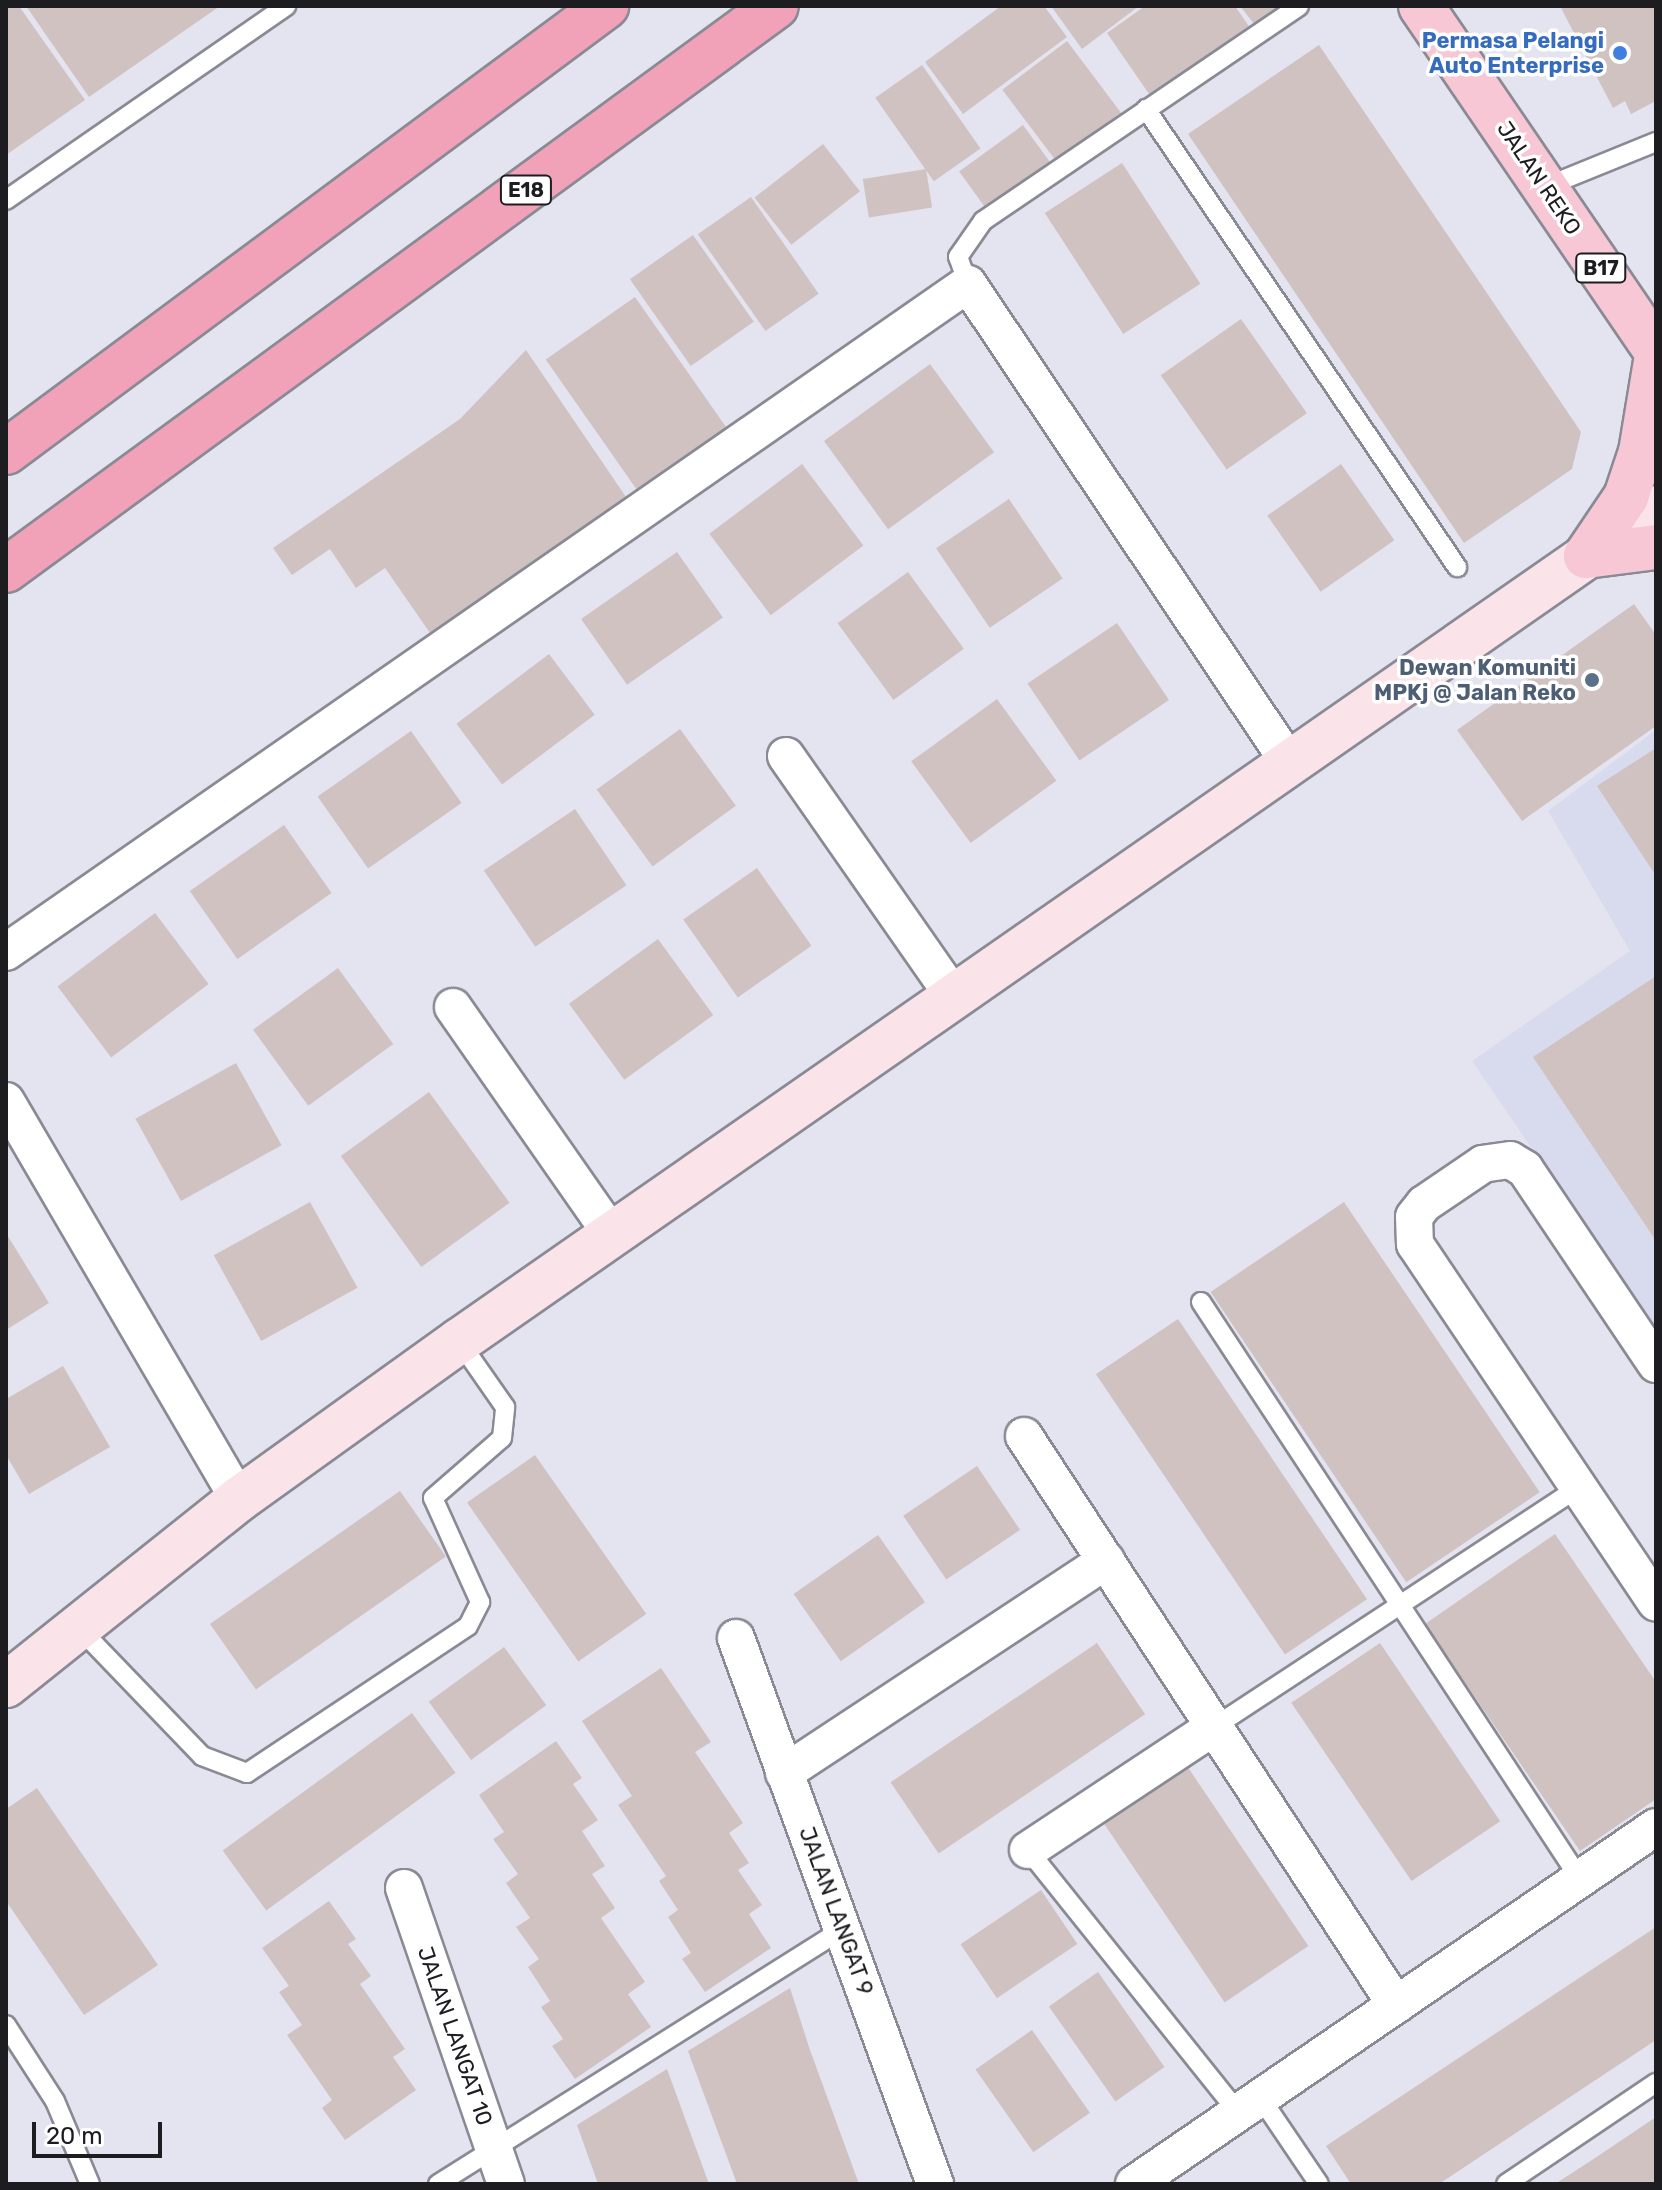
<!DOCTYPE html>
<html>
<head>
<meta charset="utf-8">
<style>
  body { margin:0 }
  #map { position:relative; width:1662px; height:2190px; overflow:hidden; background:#e3e4f0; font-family:Rubik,sans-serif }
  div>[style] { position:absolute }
  .built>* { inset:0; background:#d8daed }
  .building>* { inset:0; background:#d0c2c1; transform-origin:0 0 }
  .roads { filter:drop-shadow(2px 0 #898a94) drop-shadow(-2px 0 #898a94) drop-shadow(0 2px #898a94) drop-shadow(0 -2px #898a94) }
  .lane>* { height:18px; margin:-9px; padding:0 9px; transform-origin:9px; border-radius:9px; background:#fff }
  .street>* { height:36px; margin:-18px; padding:0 18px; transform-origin:18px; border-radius:18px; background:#fff }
  .secondary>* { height:44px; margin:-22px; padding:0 22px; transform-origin:22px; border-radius:22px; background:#fbe3ea }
  .primary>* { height:44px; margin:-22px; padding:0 22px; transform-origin:22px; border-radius:22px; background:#f7c7d5 }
  .highway>* { height:44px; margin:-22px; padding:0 22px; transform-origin:22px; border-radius:22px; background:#f1a2b9 }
  .dots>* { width:22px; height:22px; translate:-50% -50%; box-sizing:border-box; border:4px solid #fff; border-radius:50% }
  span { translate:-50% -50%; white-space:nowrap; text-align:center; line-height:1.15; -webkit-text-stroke:7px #fff; paint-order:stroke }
  .shield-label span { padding:2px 6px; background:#fff; border:2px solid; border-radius:6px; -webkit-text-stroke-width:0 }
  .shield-label { font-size:20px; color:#1d1d21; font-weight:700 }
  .shop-label { font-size:22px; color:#366cbe; font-weight:700 }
  .right { translate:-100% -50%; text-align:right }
  .street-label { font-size:22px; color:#1d1d21 }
  .service-label { font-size:22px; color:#4e5e75; font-weight:700 }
  .frame { position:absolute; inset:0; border:8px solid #1d1d21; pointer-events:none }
  .scale { position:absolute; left:32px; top:2122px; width:130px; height:36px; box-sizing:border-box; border:4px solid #1d1d21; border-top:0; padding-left:10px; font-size:24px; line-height:28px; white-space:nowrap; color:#1d1d21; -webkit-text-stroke:6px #fff; paint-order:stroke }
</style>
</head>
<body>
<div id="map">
  <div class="built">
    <div style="clip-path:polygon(1656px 730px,1656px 1329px,1472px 1061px,1630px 951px,1548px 811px)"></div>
  </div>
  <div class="building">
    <div style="clip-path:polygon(6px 6px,19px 6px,85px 100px,6px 155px)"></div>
    <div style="clip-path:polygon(26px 6px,220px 6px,89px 97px)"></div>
    <div style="clip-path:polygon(1001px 6px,1044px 6px,1067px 37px,963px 114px,925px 62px)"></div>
    <div style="clip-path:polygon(1051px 6px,1139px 6px,1082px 49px)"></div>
    <div style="clip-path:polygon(1145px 6px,1235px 6px,1257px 38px,1158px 107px,1107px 33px)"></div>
    <div style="clip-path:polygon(1240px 6px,1299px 6px,1262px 34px)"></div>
    <div style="clip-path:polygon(1560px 6px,1656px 6px,1656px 101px,1631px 114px,1625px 101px,1613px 108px)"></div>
    <div style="left:1067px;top:41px;width:90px;height:81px;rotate:53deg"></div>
    <div style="clip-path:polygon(1319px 45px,1581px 432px,1572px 469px,1464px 543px,1188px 134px)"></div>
    <div style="left:922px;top:65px;width:102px;height:57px;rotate:55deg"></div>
    <div style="left:1023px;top:125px;width:47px;height:79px;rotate:54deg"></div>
    <div style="left:823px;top:144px;width:60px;height:87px;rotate:52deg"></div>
    <div style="left:1122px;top:163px;width:144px;height:92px;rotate:57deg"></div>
    <div style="left:926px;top:169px;width:39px;height:64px;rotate:81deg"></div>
    <div style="left:751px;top:197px;width:118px;height:65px;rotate:55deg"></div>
    <div style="left:693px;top:235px;width:106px;height:77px;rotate:55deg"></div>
    <div style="left:635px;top:297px;width:159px;height:109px;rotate:55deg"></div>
    <div style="left:1241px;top:319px;width:115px;height:98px;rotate:55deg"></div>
    <div style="clip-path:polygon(526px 350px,626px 497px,430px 633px,385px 568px,356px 588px,330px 549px,292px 575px,273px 548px,460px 419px)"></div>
    <div style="left:930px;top:364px;width:109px;height:131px;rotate:54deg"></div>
    <div style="left:802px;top:464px;width:102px;height:116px;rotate:53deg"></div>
    <div style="left:1341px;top:464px;width:93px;height:90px;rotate:55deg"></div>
    <div style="left:1009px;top:499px;width:96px;height:88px;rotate:56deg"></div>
    <div style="left:677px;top:552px;width:80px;height:117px;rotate:55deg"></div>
    <div style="left:908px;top:572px;width:95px;height:87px;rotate:54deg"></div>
    <div style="clip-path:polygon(1634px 604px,1656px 635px,1656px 726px,1522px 821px,1457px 730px)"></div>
    <div style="left:1117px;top:623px;width:93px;height:108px;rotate:56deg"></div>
    <div style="left:549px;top:654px;width:76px;height:116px;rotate:53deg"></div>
    <div style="left:997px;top:699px;width:101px;height:106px;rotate:54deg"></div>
    <div style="left:680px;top:729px;width:95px;height:103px;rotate:54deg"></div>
    <div style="left:411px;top:731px;width:88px;height:114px;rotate:55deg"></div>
    <div style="clip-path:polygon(1656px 748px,1656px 876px,1597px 786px)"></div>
    <div style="left:575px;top:809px;width:92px;height:110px;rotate:56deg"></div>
    <div style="left:284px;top:825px;width:83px;height:115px;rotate:55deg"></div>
    <div style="left:757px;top:868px;width:95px;height:90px;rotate:55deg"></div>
    <div style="left:155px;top:913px;width:89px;height:122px;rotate:53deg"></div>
    <div style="left:658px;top:939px;width:94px;height:110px;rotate:54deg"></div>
    <div style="left:338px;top:968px;width:94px;height:105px;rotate:54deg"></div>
    <div style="clip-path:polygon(1656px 976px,1656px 1241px,1533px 1057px)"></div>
    <div style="left:236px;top:1063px;width:94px;height:115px;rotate:61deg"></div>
    <div style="left:429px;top:1092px;width:137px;height:109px;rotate:54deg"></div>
    <div style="left:310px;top:1202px;width:98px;height:110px;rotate:61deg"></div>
    <div style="left:1344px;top:1202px;width:350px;height:161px;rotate:56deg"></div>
    <div style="clip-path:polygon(6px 1233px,49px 1303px,6px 1330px)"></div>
    <div style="left:1178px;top:1319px;width:338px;height:99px;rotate:56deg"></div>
    <div style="clip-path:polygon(63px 1366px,110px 1447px,29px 1494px,6px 1455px,6px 1399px)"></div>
    <div style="left:535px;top:1455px;width:194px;height:83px;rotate:55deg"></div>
    <div style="left:977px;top:1466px;width:77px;height:89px;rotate:56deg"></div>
    <div style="left:400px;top:1491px;width:80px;height:232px;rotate:55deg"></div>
    <div style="clip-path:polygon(1555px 1534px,1656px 1682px,1656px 1799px,1580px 1851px,1425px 1624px)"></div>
    <div style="left:878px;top:1535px;width:82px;height:103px;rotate:55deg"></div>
    <div style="left:1097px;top:1643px;width:86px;height:249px;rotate:56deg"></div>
    <div style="left:1380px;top:1643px;width:215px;height:107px;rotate:56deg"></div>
    <div style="left:504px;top:1647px;width:72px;height:93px;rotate:54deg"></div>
    <div style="clip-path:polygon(661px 1668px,711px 1742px,695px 1752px,743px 1823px,729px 1833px,749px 1863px,738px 1870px,762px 1905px,749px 1914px,771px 1948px,705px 1992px,682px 1959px,691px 1953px,668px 1917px,678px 1910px,659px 1881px,666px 1876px,618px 1805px,632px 1796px,582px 1721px)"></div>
    <div style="left:412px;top:1713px;width:74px;height:234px;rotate:54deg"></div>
    <div style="clip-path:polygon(556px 1741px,582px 1778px,573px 1784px,598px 1820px,582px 1831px,605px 1866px,592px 1874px,615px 1908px,601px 1918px,645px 1982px,628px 1994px,651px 2027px,575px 2079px,552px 2046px,563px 2039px,541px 2007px,550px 2001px,528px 1967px,539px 1959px,516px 1927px,530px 1918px,506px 1883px,518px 1874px,493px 1839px,504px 1832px,479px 1795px)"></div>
    <div style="left:1187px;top:1766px;width:217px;height:101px;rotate:56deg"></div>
    <div style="clip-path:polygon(37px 1788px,158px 1965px,84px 2015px,6px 1901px,6px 1809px)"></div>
    <div style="left:1041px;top:1890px;width:65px;height:97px;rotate:56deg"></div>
    <div style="clip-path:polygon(329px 1901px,356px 1939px,348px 1944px,371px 1976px,360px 1984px,405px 2049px,393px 2057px,416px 2090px,345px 2140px,322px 2108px,332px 2100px,287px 2035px,302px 2025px,279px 1992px,289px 1986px,262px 1948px)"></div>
    <div style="clip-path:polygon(1656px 1927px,1656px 2040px,1439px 2184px,1351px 2184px,1326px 2146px)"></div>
    <div style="left:1098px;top:1972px;width:116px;height:60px;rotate:55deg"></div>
    <div style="clip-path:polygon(790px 1988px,810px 2050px,859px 2184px,737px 2184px,688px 2051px)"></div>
    <div style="left:1032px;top:2030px;width:101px;height:69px;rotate:55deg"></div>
    <div style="clip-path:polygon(667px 2069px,709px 2184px,598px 2184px,577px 2125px)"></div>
    <div style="clip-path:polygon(1656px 2117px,1656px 2184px,1555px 2184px,1595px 2158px)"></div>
  </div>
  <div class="roads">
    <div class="lane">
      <div style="left:1146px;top:109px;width:554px;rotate:55.82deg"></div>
      <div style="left:1545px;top:187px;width:120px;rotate:-22.1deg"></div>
      <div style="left:6px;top:200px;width:341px;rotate:-34.7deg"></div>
      <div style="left:968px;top:284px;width:29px;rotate:-110deg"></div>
      <div style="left:958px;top:257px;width:44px;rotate:-55.2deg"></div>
      <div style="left:983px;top:221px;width:382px;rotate:-34.2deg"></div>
      <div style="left:1201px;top:1302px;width:690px;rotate:56.7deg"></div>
      <div style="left:78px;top:1627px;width:179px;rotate:46.1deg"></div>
      <div style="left:202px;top:1756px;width:48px;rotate:20.7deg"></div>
      <div style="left:247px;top:1773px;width:265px;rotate:-33.6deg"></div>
      <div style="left:468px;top:1626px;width:27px;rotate:-63deg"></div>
      <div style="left:480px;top:1602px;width:114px;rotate:-114.3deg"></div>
      <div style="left:433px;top:1498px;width:91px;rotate:-41deg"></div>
      <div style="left:502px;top:1438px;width:31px;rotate:-84deg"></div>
      <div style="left:505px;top:1407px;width:80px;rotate:-124.9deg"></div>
      <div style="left:1214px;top:1727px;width:437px;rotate:-33.3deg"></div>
      <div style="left:1028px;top:1850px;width:337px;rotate:51.3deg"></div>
      <div style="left:6px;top:2025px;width:90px;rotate:57.2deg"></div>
      <div style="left:55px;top:2101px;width:90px;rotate:67.1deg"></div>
      <div style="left:1260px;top:2097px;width:105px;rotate:55.9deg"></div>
      <div style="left:438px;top:2184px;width:479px;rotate:-32.2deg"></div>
      <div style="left:1506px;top:2184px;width:181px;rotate:-34deg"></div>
    </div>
    <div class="street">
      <div style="left:786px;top:756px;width:294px;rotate:55.1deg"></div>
      <div style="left:6px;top:952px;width:1171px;rotate:-34.78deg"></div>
      <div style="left:968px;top:284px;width:578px;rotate:56.14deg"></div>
      <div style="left:453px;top:1007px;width:278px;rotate:55.1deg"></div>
      <div style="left:6px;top:1101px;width:461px;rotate:59.7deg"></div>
      <div style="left:1656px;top:1364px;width:235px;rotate:-123.9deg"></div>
      <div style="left:1525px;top:1169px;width:17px;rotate:-149deg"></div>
      <div style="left:1510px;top:1160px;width:27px;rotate:172deg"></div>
      <div style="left:1483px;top:1164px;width:71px;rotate:145.9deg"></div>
      <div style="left:1424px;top:1204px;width:16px;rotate:128deg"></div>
      <div style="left:1414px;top:1217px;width:27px;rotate:88deg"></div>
      <div style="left:1415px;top:1244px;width:432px;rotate:56.1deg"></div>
      <div style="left:1024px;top:1436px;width:680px;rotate:56.82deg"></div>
      <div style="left:736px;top:1638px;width:581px;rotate:69.97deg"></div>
      <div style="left:784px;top:1773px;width:386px;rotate:-33.4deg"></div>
      <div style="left:1028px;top:1850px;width:223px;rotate:-33.5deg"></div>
      <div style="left:404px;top:1888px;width:313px;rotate:71deg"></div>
      <div style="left:1134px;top:2184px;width:632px;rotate:-34.37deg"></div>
    </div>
    <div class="secondary">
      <div style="left:6px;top:1685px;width:298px;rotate:-38.6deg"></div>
      <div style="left:239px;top:1499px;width:271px;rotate:-35.7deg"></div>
      <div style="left:459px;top:1341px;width:1458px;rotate:-34.83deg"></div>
    </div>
    <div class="primary">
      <div style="left:1421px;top:6px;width:417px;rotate:55.7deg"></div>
      <div style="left:1586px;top:556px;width:71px;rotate:-55.9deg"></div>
      <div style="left:1626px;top:497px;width:47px;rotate:-71.6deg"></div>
      <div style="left:1641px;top:452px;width:92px;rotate:-80.6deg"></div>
      <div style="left:1586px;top:556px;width:71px;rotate:-7.3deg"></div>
    </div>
    <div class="highway">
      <div style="left:6px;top:452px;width:748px;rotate:-36.62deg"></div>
      <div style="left:6px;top:570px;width:954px;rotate:-36.22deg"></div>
    </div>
  </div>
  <div class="dots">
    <div style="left:1620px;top:53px;background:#3f7fe0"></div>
    <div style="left:1592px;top:680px;background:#5c6f8a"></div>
  </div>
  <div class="shield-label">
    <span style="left:526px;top:190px">E18</span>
    <span style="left:1601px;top:268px">B17</span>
  </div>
  <div class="shop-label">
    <span class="right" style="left:1604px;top:53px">Permasa Pelangi<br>Auto Enterprise</span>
  </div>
  <div class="street-label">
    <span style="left:1539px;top:178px;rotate:56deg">JALAN REKO</span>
    <span style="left:836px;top:1911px;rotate:70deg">JALAN LANGAT 9</span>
    <span style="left:455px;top:2036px;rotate:71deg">JALAN LANGAT 10</span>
  </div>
  <div class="service-label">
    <span class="right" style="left:1576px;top:680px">Dewan Komuniti<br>MPKj @ Jalan Reko</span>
  </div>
  <div class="frame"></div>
  <div class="scale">20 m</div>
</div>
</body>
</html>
